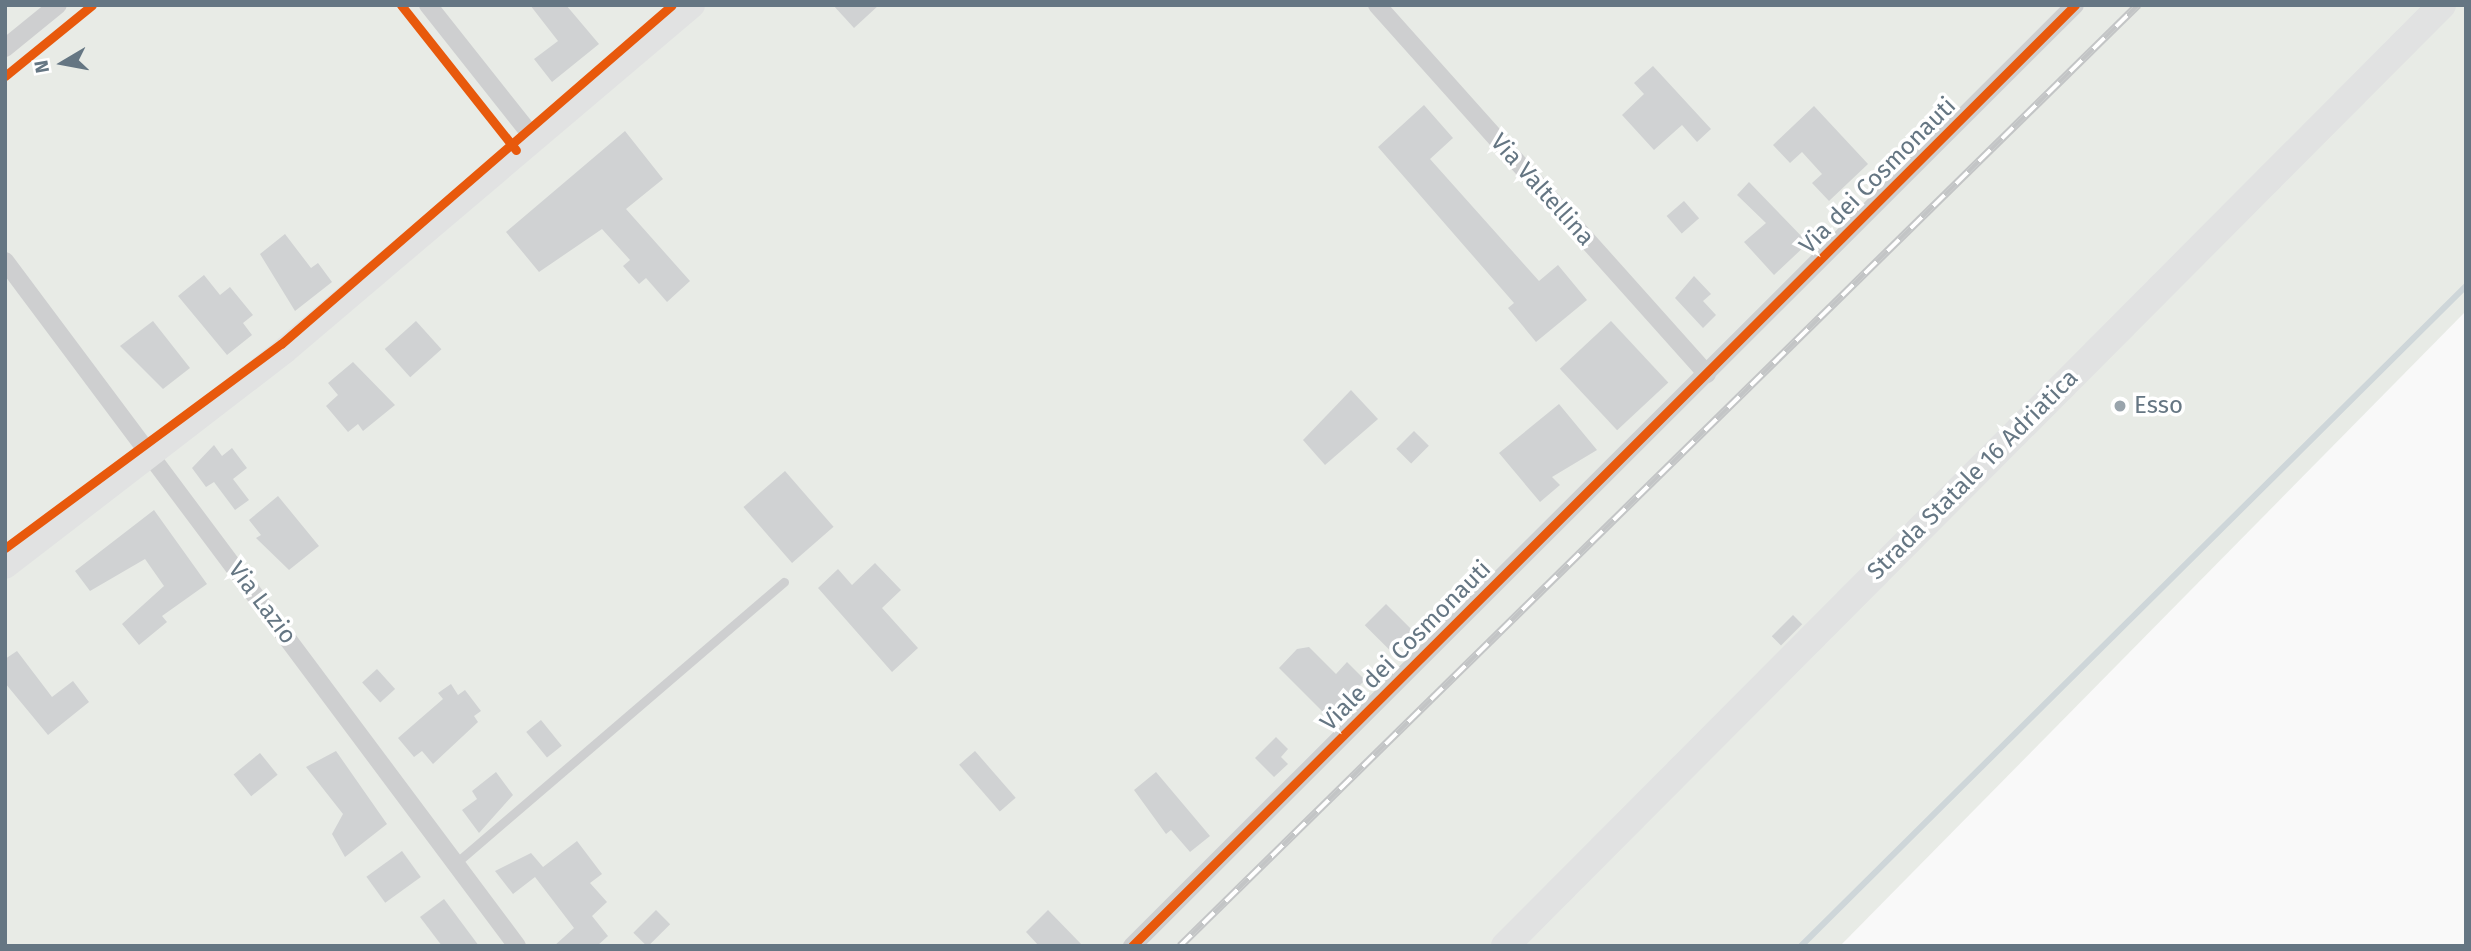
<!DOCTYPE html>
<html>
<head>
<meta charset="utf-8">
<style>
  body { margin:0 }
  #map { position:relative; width:2471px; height:951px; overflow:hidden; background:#f9f9f9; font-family:"Fira Sans",sans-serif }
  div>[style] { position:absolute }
  .green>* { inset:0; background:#e8ebe6 }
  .stream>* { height:6px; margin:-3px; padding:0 3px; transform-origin:3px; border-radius:3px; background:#ced6d9 }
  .building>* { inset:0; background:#d0d2d3; transform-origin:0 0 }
  .lane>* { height:9px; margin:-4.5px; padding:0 4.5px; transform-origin:4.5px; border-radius:4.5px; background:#cecfd0 }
  .street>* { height:18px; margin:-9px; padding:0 9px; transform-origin:9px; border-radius:9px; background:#cecfd0 }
  .secondary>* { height:26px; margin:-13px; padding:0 13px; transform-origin:13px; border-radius:13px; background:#e1e2e2 }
  .primary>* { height:28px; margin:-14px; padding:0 14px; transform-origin:14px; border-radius:14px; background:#e1e2e2 }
  .rail>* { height:8px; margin-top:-4px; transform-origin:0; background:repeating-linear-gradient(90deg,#fff 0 16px,#c3c5c6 0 32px); box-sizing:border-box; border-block:2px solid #c3c5c6 }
  .cycleway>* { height:9px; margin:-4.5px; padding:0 4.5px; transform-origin:4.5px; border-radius:4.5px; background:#e8590c }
  .dots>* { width:19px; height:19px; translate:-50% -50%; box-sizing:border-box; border:4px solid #fff; border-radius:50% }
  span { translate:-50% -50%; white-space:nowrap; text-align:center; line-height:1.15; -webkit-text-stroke:7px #fff; paint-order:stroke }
  .street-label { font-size:24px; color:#657683 }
  .poi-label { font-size:24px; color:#657683 }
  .left { translate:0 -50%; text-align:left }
  .frame { position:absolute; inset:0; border:7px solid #657683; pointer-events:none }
  .north { position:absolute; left:28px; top:28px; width:70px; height:70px; -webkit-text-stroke:5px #fff; paint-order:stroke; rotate:260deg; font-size:19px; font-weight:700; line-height:28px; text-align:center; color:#657683 }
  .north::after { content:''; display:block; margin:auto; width:24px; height:32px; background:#657683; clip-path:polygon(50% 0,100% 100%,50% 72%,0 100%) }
</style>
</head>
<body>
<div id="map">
  <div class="green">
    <div style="clip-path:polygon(5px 5px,2466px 5px,2466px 311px,1840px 946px,5px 946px)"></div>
  </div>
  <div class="stream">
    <div style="left:1801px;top:946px;width:937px;rotate:-44.78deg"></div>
  </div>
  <div class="building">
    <div style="clip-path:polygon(530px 5px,566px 5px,599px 44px,552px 82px,534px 59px,558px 41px)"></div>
    <div style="clip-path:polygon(833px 5px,879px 5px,854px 28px)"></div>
    <div style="clip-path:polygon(1653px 66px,1711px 129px,1697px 142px,1682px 125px,1654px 150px,1622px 115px,1644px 94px,1634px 83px)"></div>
    <div style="clip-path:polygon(1424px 105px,1453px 138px,1430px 159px,1539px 281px,1558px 265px,1587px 300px,1536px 342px,1508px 308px,1514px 303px,1378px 147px)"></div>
    <div style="clip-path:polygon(1814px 106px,1868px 164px,1829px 201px,1812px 183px,1822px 174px,1802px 152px,1790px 163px,1773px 145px)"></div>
    <div style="clip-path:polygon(625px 131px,663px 179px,626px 209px,690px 281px,667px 302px,646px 278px,639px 284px,623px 266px,630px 260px,602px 229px,539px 272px,506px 232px)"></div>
    <div style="clip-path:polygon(1749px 182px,1808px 243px,1774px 275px,1744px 242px,1766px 223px,1737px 195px)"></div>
    <div style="left:1684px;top:201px;width:23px;height:23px;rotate:49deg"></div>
    <div style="clip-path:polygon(285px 234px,311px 268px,318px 263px,332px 282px,295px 311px,260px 254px)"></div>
    <div style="clip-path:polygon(204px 275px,220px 295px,230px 287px,253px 315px,243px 323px,252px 335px,227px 355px,178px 296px)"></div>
    <div style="clip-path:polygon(1694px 276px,1711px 294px,1703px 301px,1716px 315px,1703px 328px,1675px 298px)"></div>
    <div style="clip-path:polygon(153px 321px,190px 368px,163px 389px,120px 346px)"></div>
    <div style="left:416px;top:321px;width:38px;height:42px;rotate:48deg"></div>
    <div style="left:1611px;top:321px;width:84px;height:70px;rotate:47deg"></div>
    <div style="clip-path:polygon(353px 362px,395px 405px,363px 431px,358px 424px,348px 432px,326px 406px,338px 395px,328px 383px)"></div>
    <div style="clip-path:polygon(1351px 390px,1378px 419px,1325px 465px,1303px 440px)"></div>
    <div style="clip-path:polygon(1559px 404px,1597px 450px,1552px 477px,1560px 485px,1540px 502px,1499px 453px)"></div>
    <div style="left:1414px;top:431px;width:21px;height:25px;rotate:45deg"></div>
    <div style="clip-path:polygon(214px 445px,222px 456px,232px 448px,247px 468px,233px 479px,249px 500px,235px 510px,214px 482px,206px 487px,192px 468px)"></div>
    <div style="left:785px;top:471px;width:74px;height:55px;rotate:49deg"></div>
    <div style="clip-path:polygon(278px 496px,319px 546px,289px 570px,256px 538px,261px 535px,249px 520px)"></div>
    <div style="clip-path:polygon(154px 510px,207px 584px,162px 616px,167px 622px,139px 645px,122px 624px,164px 586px,145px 559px,90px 591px,75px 571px)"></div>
    <div style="clip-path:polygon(875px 563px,901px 590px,882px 608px,918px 648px,892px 672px,818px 588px,838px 569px,852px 585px)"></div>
    <div style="left:1386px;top:604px;width:38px;height:30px;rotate:45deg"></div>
    <div style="left:1793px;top:615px;width:13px;height:30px;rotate:45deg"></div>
    <div style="clip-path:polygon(1309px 647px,1336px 674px,1347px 662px,1365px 680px,1328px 717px,1279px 668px,1297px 649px)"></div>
    <div style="clip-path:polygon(17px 651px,52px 697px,73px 681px,89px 702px,48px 735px,5px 683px,5px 659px)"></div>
    <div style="left:377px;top:669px;width:27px;height:20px;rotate:48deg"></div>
    <div style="clip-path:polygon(451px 684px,458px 695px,465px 690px,481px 711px,474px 716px,478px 722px,433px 764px,422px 751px,414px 757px,398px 738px,443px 699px,438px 693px)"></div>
    <div style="left:541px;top:720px;width:33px;height:19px;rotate:51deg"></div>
    <div style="clip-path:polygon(1276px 737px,1288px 749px,1281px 757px,1288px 764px,1274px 777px,1255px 758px)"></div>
    <div style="clip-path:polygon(336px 751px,387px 824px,345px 857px,332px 834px,343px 814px,306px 767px)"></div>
    <div style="left:975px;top:751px;width:62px;height:21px;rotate:49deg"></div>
    <div style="left:260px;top:753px;width:28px;height:34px;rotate:51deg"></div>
    <div style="clip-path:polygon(496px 772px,513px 795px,479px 833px,462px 810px,477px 799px,472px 791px)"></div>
    <div style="clip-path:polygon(1156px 772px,1210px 836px,1190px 852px,1171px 830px,1166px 834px,1134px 790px)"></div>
    <div style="clip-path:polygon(577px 841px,602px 874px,590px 883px,607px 902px,592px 916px,608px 936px,597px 946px,554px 946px,574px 928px,535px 877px,513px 894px,495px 871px,531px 853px,543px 867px)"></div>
    <div style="left:402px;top:851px;width:32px;height:44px;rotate:54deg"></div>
    <div style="clip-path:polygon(444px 899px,479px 946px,442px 946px,420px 917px)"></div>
    <div style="left:656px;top:910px;width:20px;height:32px;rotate:45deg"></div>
    <div style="clip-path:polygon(1048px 910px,1083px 946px,1039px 946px,1026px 932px)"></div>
  </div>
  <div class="lane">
    <div style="left:456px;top:863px;width:432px;rotate:-40.6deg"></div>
  </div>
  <div class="street">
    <div style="left:428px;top:5px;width:167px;rotate:51.6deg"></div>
    <div style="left:1377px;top:5px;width:495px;rotate:48.2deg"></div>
    <div style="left:5px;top:48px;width:68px;rotate:-39.1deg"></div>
    <div style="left:5px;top:261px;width:855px;rotate:53.22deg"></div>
    <div style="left:1132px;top:946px;width:1332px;rotate:-44.94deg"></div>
  </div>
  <div class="secondary">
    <div style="left:5px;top:566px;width:352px;rotate:-37.6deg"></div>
    <div style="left:284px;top:351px;width:535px;rotate:-40.3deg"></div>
  </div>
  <div class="primary">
    <div style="left:1505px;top:946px;width:1328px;rotate:-45.12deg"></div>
  </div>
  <div class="rail">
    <div style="left:1180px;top:946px;width:1343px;rotate:-44.49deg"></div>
  </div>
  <div class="cycleway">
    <div style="left:401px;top:5px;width:185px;rotate:51.6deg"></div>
    <div style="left:5px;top:76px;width:112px;rotate:-39.2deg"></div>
    <div style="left:5px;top:548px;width:343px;rotate:-36.5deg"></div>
    <div style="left:281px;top:344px;width:517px;rotate:-40.93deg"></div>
    <div style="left:1132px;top:946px;width:1332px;rotate:-44.94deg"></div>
  </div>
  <div class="dots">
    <div style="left:2120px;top:406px;background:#99a4ac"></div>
  </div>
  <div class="street-label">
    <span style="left:1878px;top:176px;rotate:-45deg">Via dei Cosmonauti</span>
    <span style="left:1542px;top:190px;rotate:48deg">Via Valtellina</span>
    <span style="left:1973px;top:475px;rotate:-45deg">Strada Statale 16 Adriatica</span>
    <span style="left:262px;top:603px;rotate:53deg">Via Lazio</span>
    <span style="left:1406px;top:646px;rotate:-45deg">Viale dei Cosmonauti</span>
  </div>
  <div class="poi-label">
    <span class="left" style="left:2134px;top:406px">Esso</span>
  </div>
  <div class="frame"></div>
  <div class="north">N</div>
</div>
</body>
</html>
